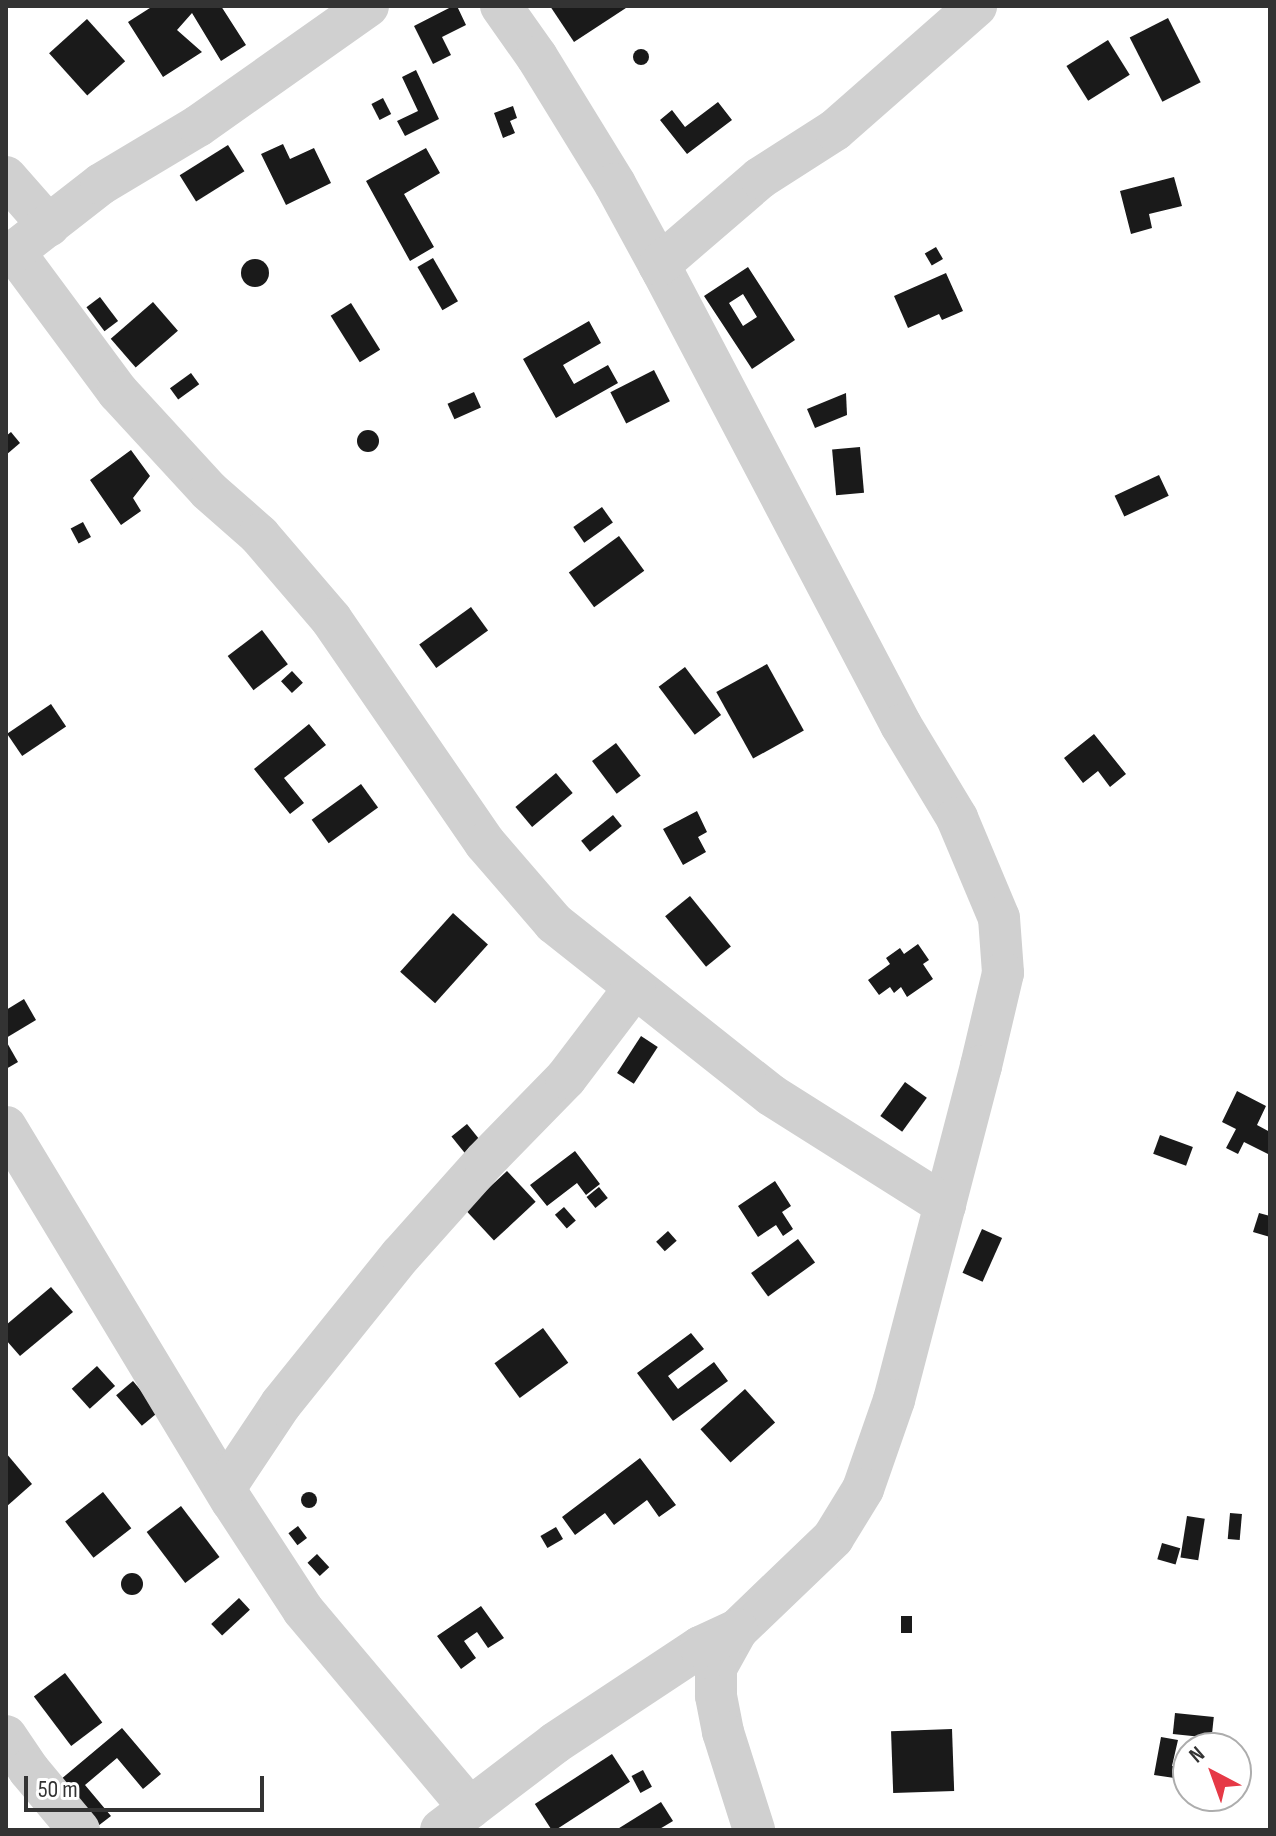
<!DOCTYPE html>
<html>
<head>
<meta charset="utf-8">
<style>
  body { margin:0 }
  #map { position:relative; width:1276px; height:1836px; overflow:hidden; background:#fff; font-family:"Sofia Sans Condensed",sans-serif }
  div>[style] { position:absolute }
  .building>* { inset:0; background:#1a1a1a; transform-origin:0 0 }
  .round { border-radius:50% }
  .minor>* { height:42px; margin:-21px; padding:0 21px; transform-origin:21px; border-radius:21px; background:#d0d0d0 }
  span { translate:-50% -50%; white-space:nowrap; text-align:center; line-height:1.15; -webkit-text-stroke:8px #fff; paint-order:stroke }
  .frame { position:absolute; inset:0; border:8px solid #333; pointer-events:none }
  .north { position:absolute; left:1172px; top:1732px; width:80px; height:80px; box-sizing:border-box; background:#fff; border:2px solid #adadad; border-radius:50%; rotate:319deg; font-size:22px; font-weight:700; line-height:32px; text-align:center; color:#333 }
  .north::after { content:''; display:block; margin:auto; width:28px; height:36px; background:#e63946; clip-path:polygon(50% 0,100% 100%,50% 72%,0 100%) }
  .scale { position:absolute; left:24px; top:1776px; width:240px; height:36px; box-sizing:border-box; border:4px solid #333; border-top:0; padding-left:10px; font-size:24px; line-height:28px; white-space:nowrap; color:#333; -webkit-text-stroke:6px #fff; paint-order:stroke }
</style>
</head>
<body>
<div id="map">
  <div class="building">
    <div style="clip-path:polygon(153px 6px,221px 6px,246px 45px,221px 61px,192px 13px,177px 30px,202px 52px,163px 77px,128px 22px)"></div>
    <div style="clip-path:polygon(453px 6px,457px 6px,466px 25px,442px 37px,451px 55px,433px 64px,414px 26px)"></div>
    <div style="clip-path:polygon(550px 6px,629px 6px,574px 42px)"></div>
    <div style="left:1168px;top:18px;width:72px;height:43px;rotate:63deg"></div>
    <div style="left:87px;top:19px;width:57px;height:51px;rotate:48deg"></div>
    <div style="left:1108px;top:40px;width:41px;height:49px;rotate:58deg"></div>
    <div class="round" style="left:633px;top:49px;width:16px;height:16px"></div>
    <div style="clip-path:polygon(416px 70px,439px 119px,405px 136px,397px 121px,418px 111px,402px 77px)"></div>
    <div style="left:383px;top:98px;width:18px;height:13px;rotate:63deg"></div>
    <div style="clip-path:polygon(718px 102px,732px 120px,687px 154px,660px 120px,672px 110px,685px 127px)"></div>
    <div style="clip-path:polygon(513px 106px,517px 118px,510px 121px,515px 133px,503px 138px,494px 113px)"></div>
    <div style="clip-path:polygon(283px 144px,290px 159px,314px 148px,331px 183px,286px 205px,261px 154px)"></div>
    <div style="left:228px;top:145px;width:31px;height:57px;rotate:58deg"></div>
    <div style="clip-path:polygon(426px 148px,440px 173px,404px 194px,434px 247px,410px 261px,366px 181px)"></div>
    <div style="clip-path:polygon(1174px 177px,1182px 206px,1149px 214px,1152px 228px,1131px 234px,1120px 191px)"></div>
    <div style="left:936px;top:247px;width:14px;height:13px;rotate:60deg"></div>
    <div style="left:433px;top:258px;width:50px;height:18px;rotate:60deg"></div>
    <div class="round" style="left:241px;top:259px;width:28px;height:28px"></div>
    <div style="clip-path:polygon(evenodd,748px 267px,795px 340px,752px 369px,704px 296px,748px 267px,743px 294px,757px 317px,743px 326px,729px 303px,743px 294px)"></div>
    <div style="clip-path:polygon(946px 273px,963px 311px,942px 320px,939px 314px,908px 328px,894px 296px)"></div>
    <div style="left:100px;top:297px;width:30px;height:17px;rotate:53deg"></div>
    <div style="left:153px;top:302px;width:38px;height:56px;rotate:49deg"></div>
    <div style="left:351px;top:303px;width:55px;height:24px;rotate:58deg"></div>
    <div style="clip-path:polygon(589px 321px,601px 343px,563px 365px,574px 384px,608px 365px,618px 383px,556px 418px,523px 359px)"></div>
    <div style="left:654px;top:370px;width:35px;height:49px;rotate:63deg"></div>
    <div style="left:191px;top:373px;width:14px;height:26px;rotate:54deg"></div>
    <div style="left:474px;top:392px;width:17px;height:29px;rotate:66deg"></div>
    <div style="clip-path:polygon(846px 393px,847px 415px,815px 428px,807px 409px)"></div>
    <div class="round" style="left:357px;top:430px;width:22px;height:22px"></div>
    <div style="clip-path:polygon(11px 432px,20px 443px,6px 455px,6px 436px)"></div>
    <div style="left:860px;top:447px;width:46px;height:28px;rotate:85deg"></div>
    <div style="clip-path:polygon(131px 450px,150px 476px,133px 498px,141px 511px,121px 525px,90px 480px)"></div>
    <div style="left:1159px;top:475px;width:23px;height:49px;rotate:65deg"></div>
    <div style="left:602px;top:507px;width:19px;height:35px;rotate:55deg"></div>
    <div style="left:83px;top:522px;width:17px;height:14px;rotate:62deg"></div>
    <div style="left:619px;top:536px;width:43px;height:62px;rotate:54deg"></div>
    <div style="left:471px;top:607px;width:29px;height:64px;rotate:54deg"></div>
    <div style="left:262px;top:630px;width:43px;height:43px;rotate:53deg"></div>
    <div style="left:767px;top:664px;width:76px;height:58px;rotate:61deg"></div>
    <div style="left:685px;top:667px;width:60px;height:33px;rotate:53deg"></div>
    <div style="left:292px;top:671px;width:16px;height:15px;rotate:47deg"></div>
    <div style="left:51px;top:704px;width:27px;height:53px;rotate:56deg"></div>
    <div style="clip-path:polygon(309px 724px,326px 745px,284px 778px,304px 803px,290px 814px,254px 769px)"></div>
    <div style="clip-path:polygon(1094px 734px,1126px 774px,1110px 787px,1098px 771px,1083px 783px,1064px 758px)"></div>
    <div style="left:616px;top:743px;width:41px;height:30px;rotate:53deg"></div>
    <div style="left:556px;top:773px;width:26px;height:53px;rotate:50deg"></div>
    <div style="left:361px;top:784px;width:29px;height:61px;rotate:54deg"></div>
    <div style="clip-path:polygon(697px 811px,707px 832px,698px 837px,706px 852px,683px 865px,663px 829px)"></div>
    <div style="left:613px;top:815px;width:14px;height:41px;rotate:51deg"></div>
    <div style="left:690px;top:896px;width:65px;height:32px;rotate:51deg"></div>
    <div style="left:453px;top:913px;width:47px;height:79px;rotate:42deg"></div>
    <div style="clip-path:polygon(918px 944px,929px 960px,923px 964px,933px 979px,907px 997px,901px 987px,894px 993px,890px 987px,879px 995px,868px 980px,890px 964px,886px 958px,900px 948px,904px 954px)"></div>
    <div style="clip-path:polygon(24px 999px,36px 1020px,6px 1038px,6px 1010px)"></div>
    <div style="left:641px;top:1036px;width:20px;height:44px;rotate:33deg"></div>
    <div style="clip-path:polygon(6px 1041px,18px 1062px,6px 1069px)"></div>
    <div style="left:905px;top:1082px;width:27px;height:42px;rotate:36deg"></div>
    <div style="clip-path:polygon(1237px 1091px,1266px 1106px,1257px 1125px,1270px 1132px,1268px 1154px,1244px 1142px,1238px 1154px,1226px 1148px,1236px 1129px,1222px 1122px)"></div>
    <div style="left:467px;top:1124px;width:27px;height:20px;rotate:51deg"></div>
    <div style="left:1160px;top:1135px;width:35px;height:20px;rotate:20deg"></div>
    <div style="clip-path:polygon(575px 1151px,600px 1184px,586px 1195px,577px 1183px,547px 1206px,530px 1185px)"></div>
    <div style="left:507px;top:1171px;width:42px;height:57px;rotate:47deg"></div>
    <div style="clip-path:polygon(775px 1181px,791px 1206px,782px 1212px,793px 1229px,783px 1236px,776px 1225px,758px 1237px,738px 1206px)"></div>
    <div style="left:599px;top:1187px;width:14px;height:16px;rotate:51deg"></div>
    <div style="left:564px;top:1207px;width:18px;height:12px;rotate:49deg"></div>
    <div style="clip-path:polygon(1259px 1213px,1270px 1216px,1270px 1237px,1253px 1232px)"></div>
    <div style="left:982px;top:1229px;width:22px;height:48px;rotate:24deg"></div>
    <div style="left:668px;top:1231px;width:13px;height:16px;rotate:48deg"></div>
    <div style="left:798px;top:1239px;width:29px;height:58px;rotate:54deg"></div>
    <div style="clip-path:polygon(51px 1287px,73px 1312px,20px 1356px,6px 1340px,6px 1325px)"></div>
    <div style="left:543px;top:1328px;width:43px;height:60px;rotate:54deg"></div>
    <div style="clip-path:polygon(691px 1333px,704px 1349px,668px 1376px,678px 1389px,714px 1362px,728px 1381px,673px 1421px,637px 1373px)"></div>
    <div style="left:97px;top:1366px;width:27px;height:34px;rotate:48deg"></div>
    <div style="left:133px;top:1381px;width:40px;height:22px;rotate:50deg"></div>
    <div style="left:745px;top:1389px;width:45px;height:60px;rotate:48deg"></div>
    <div style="clip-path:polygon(6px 1453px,32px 1484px,6px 1507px)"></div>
    <div style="clip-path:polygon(640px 1458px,676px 1505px,659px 1517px,647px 1500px,614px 1525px,605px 1513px,575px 1535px,562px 1517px)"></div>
    <div style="left:103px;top:1492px;width:46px;height:48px;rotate:52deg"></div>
    <div class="round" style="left:301px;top:1492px;width:16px;height:16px"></div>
    <div style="left:181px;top:1506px;width:64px;height:43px;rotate:53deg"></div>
    <div style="left:1230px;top:1513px;width:12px;height:26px;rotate:5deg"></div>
    <div style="left:1187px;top:1516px;width:18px;height:42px;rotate:9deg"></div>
    <div style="left:298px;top:1526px;width:15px;height:12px;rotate:53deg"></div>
    <div style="left:556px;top:1527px;width:14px;height:18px;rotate:60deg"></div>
    <div style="left:1162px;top:1543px;width:19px;height:17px;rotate:16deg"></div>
    <div style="left:317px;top:1554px;width:18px;height:13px;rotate:47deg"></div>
    <div class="round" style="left:121px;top:1573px;width:22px;height:22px"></div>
    <div style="left:239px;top:1598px;width:16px;height:38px;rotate:47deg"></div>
    <div style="clip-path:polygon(481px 1606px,504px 1638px,488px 1648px,477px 1632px,464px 1641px,476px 1658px,461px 1669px,437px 1636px)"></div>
    <div style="left:901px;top:1616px;width:11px;height:17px"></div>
    <div style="left:65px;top:1673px;width:62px;height:39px;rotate:53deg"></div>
    <div style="left:1175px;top:1713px;width:39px;height:21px;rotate:6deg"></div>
    <div style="clip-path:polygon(122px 1728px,161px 1774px,143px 1789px,117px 1758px,85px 1785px,111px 1816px,98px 1826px,60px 1780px)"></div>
    <div style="left:952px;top:1729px;width:62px;height:61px;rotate:88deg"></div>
    <div style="clip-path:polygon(1161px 1737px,1178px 1740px,1172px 1766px,1188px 1767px,1188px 1780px,1154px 1775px)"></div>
    <div style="left:612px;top:1754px;width:33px;height:92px;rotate:57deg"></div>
    <div style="left:643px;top:1770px;width:19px;height:13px;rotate:62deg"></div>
    <div style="clip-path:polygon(661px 1802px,673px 1821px,658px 1830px,616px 1830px)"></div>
  </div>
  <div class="minor">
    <div style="left:501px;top:6px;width:62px;rotate:54.8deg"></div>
    <div style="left:537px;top:57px;width:149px;rotate:58.4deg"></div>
    <div style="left:615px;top:184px;width:100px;rotate:61.4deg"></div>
    <div style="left:663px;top:272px;width:512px;rotate:62.28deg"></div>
    <div style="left:901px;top:725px;width:109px;rotate:58.9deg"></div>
    <div style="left:957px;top:818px;width:108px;rotate:67.2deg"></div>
    <div style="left:999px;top:918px;width:55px;rotate:85.8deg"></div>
    <div style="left:1003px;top:973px;width:96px;rotate:103.3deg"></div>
    <div style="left:981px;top:1066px;width:345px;rotate:104.6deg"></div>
    <div style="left:894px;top:1400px;width:94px;rotate:109.2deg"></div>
    <div style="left:863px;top:1489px;width:57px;rotate:121.5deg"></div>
    <div style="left:833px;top:1538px;width:133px;rotate:136.2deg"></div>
    <div style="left:737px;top:1630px;width:43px;rotate:118.9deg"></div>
    <div style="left:716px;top:1668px;width:28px;rotate:90deg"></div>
    <div style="left:716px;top:1696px;width:37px;rotate:79deg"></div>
    <div style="left:723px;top:1732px;width:103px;rotate:72.4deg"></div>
    <div style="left:6px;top:177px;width:65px;rotate:48.7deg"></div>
    <div style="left:15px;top:253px;width:173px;rotate:53.5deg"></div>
    <div style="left:118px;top:392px;width:134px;rotate:47.4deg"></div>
    <div style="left:209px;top:491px;width:67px;rotate:41.3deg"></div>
    <div style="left:259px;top:535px;width:111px;rotate:49.4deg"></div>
    <div style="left:331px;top:619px;width:272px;rotate:55.5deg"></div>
    <div style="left:485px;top:843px;width:106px;rotate:49.2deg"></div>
    <div style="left:554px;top:923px;width:277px;rotate:38.4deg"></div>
    <div style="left:771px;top:1095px;width:206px;rotate:32.3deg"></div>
    <div style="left:6px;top:258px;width:120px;rotate:-37.9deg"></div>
    <div style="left:101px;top:184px;width:113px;rotate:-30.9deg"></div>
    <div style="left:198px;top:126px;width:208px;rotate:-35.2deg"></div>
    <div style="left:659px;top:265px;width:133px;rotate:-40.7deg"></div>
    <div style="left:760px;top:178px;width:89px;rotate:-32.6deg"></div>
    <div style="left:835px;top:130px;width:188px;rotate:-41.3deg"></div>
    <div style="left:6px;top:1127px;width:437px;rotate:58.9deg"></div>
    <div style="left:232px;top:1501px;width:130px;rotate:56.9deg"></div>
    <div style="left:303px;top:1610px;width:259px;rotate:49.9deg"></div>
    <div style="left:225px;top:1488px;width:101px;rotate:-56.3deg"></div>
    <div style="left:281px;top:1404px;width:191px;rotate:-51.2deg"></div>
    <div style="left:401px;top:1255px;width:126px;rotate:-48.2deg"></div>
    <div style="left:485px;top:1161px;width:116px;rotate:-45.7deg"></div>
    <div style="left:566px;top:1078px;width:114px;rotate:-52.8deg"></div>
    <div style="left:6px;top:1736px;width:41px;rotate:55.9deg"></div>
    <div style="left:29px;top:1770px;width:78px;rotate:50.2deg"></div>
    <div style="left:441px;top:1830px;width:143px;rotate:-37.3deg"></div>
    <div style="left:555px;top:1743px;width:174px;rotate:-33.5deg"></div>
    <div style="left:700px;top:1647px;width:41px;rotate:-24.7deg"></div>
  </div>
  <div class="frame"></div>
  <div class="north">N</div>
  <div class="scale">50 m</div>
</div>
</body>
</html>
